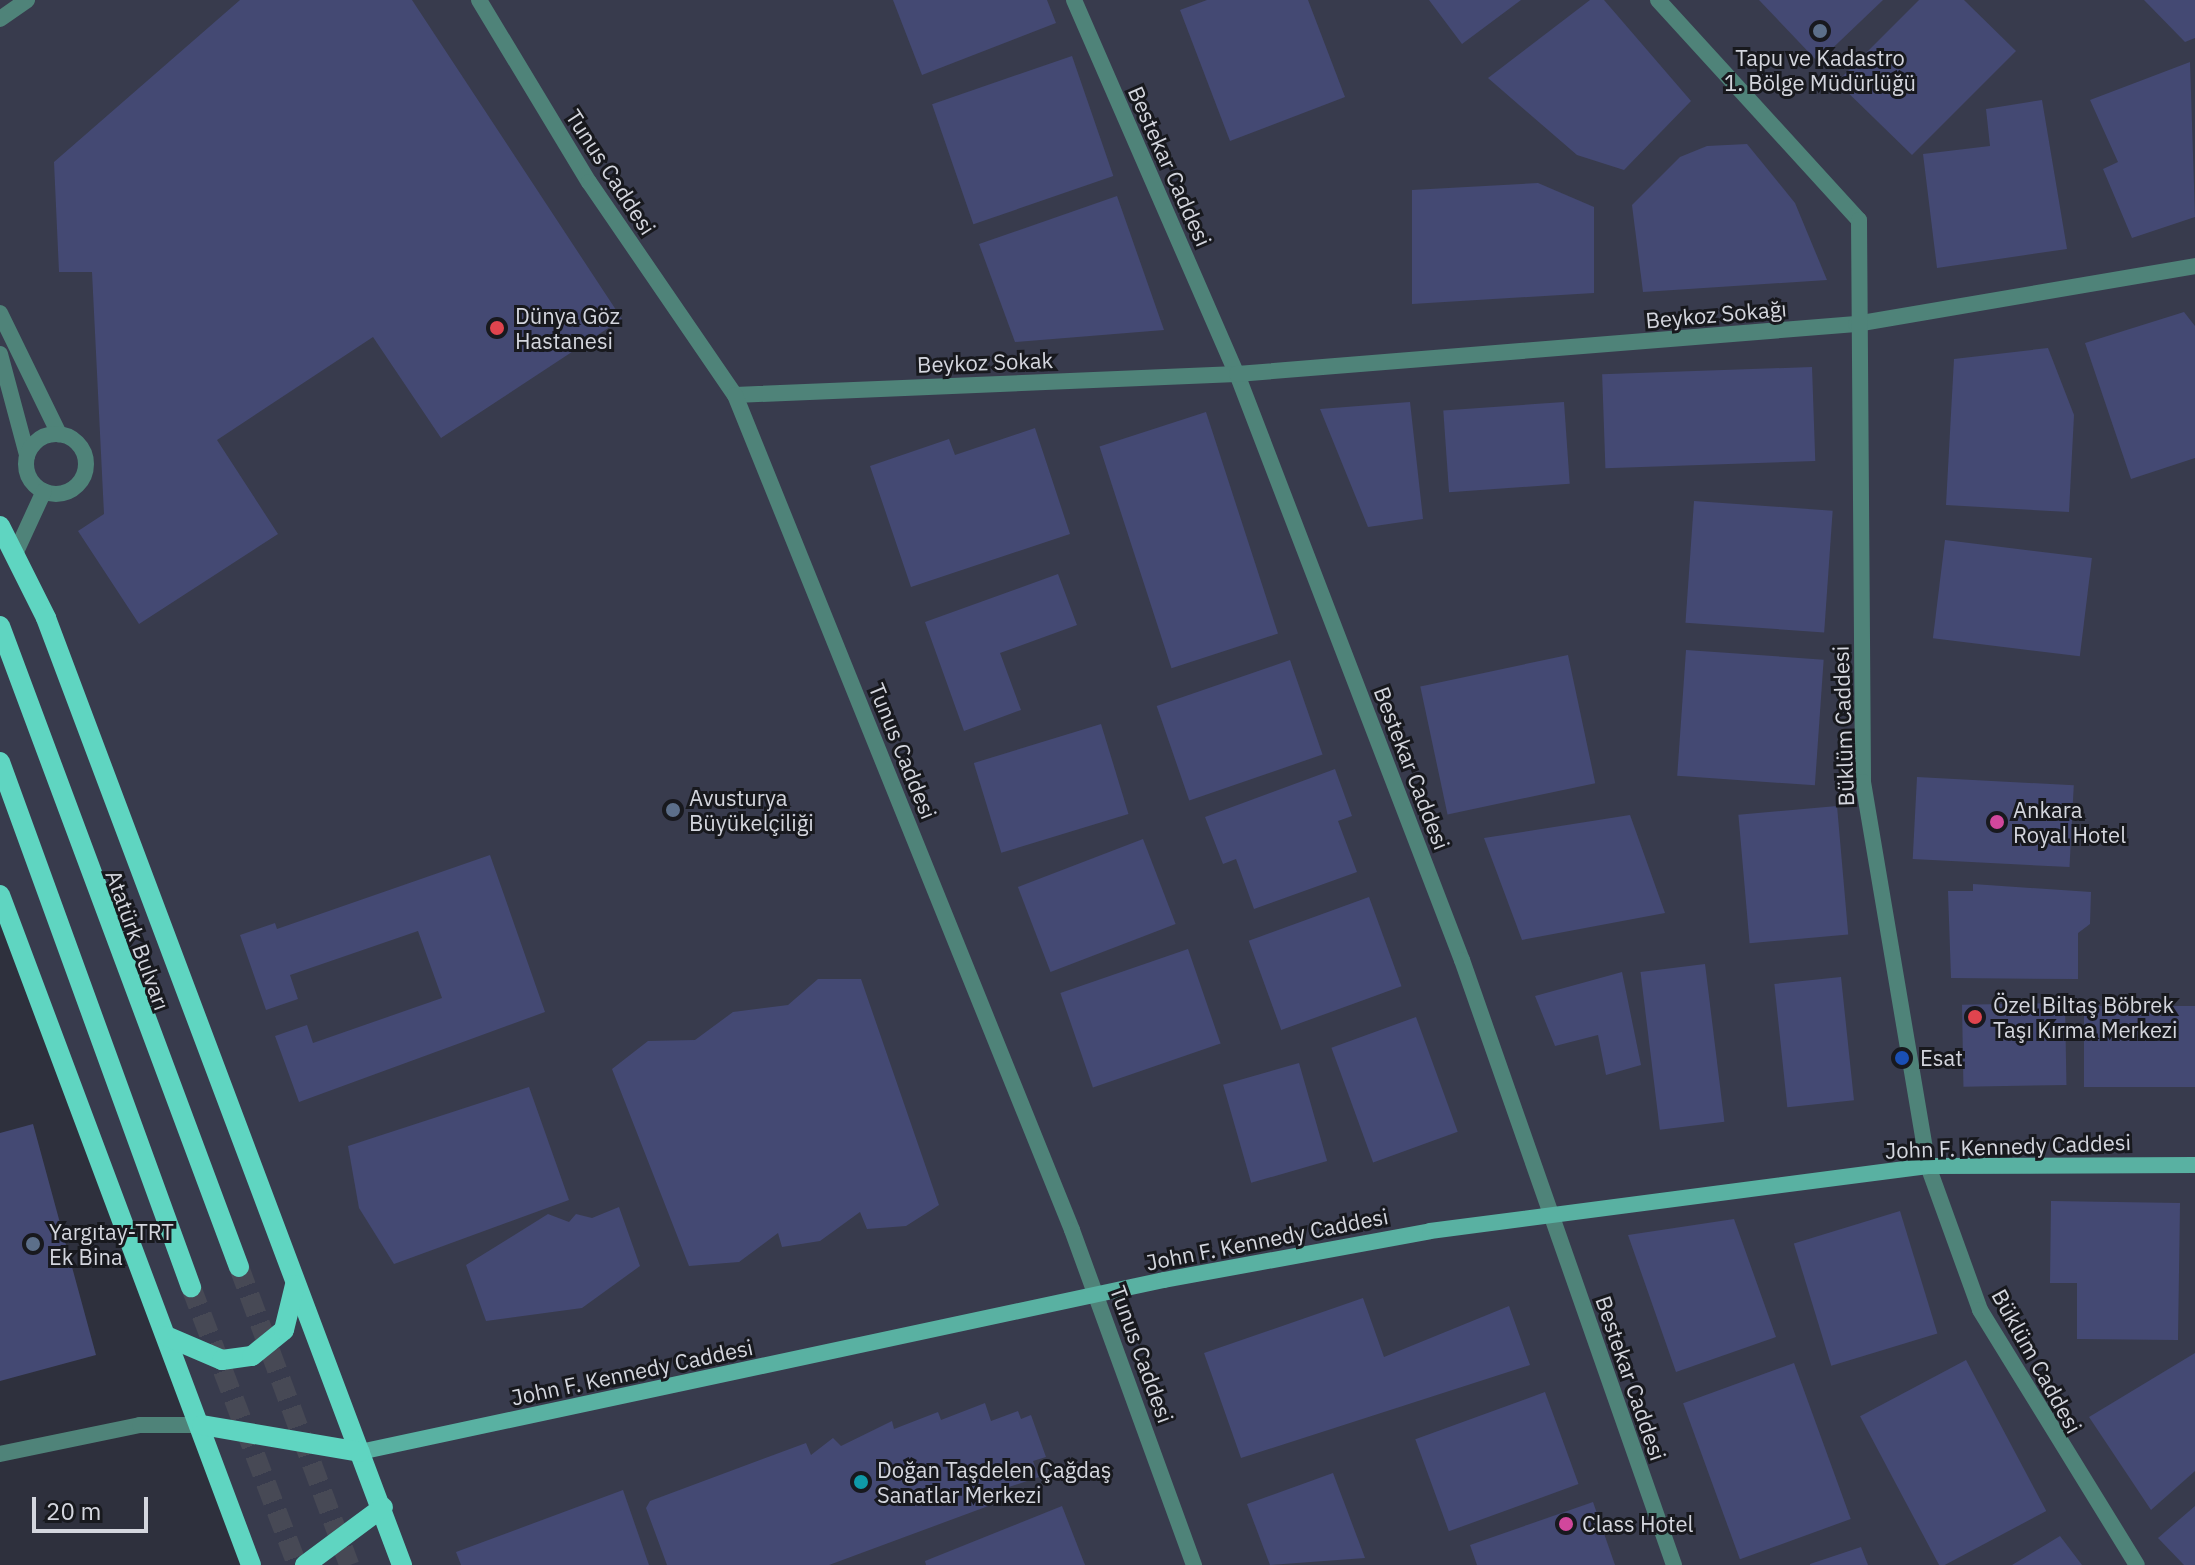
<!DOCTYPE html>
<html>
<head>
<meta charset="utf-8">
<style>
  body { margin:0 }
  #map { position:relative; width:2195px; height:1565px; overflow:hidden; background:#2e303d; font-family:"IBM Plex Sans",sans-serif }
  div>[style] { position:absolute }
  .built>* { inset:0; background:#383b4d }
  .building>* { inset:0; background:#444973; transform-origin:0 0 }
  .primary-tunnel>* { height:20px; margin-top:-10px; transform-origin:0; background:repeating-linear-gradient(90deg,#474955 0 20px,transparent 0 30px) }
  .service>* { height:16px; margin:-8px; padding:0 8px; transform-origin:8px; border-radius:8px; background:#4f8379 }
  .service>.ring { margin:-8px; padding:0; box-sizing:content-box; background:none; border:16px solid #4f8379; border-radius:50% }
  .minor>* { height:16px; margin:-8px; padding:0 8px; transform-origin:8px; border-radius:8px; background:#4f8379 }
  .tertiary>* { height:16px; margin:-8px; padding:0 8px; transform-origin:8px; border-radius:8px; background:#4f8379 }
  .secondary>* { height:16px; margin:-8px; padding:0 8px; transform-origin:8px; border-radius:8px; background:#59b1a2 }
  .primary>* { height:20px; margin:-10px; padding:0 10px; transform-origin:10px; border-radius:10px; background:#5fd5c1 }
  .dots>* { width:22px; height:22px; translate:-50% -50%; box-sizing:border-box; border:4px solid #18191e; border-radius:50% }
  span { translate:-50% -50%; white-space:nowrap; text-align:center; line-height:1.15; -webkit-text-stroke:6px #18191e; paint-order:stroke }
  .poi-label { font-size:22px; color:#d4d6de }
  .left { translate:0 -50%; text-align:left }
  .street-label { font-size:22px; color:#d4d6de }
  .scale { position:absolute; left:32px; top:1497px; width:116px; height:36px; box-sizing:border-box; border:4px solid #d4d6de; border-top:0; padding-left:10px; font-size:24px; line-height:28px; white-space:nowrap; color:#d4d6de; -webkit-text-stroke:6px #18191e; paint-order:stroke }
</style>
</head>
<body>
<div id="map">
  <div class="built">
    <div style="clip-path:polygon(0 0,2195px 0,2195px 1565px,251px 1565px,0 895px)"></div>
  </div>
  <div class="building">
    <div style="clip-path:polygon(240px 0,412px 0,622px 319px,441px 438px,373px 337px,217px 440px,278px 534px,139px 624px,78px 531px,104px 514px,92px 272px,59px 272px,54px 162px)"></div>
    <div style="clip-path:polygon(893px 0,1047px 0,1056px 23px,922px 75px)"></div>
    <div style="clip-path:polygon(1207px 0,1308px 0,1345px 97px,1230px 141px,1180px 10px)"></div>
    <div style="clip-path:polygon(1429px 0,1521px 0,1462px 44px)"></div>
    <div style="clip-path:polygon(1590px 0,1604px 0,1691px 101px,1624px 170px,1577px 155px,1488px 78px)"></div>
    <div style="clip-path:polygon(1759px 0,1883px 0,1818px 62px)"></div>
    <div style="clip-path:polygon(1919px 0,1964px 0,2016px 51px,1912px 155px,1837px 82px)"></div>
    <div style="clip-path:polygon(2144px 0,2195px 0,2195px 38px,2185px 42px)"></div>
    <div style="left:1072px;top:56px;width:127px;height:148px;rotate:71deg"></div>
    <div style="clip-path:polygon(2190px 62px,2195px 217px,2132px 238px,2103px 169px,2118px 162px,2090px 100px)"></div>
    <div style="clip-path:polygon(2042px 100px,2067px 249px,1937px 268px,1923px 154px,1990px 146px,1986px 109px)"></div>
    <div style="clip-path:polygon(1747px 144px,1795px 203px,1827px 280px,1643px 292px,1632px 205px,1680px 157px,1707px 146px)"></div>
    <div style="clip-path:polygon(1538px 183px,1594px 207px,1594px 293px,1412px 304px,1412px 190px)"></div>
    <div style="clip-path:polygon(1117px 196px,1164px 330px,1015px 342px,979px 244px)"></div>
    <div style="clip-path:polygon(2184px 312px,2195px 326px,2195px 458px,2131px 479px,2085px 343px)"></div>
    <div style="clip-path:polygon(2048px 348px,2074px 415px,2069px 512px,1946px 505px,1954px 359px)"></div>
    <div style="left:1812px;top:367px;width:94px;height:210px;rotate:88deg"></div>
    <div style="clip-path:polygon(1410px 402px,1423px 519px,1368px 527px,1320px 409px)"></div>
    <div style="left:1564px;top:402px;width:82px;height:121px;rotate:86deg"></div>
    <div style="left:1206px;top:412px;width:233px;height:112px;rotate:72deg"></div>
    <div style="clip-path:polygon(1035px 428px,1070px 534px,911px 587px,870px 466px,949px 439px,955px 455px)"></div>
    <div style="left:1694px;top:501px;width:139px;height:122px;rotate:4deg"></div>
    <div style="left:1945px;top:540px;width:148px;height:99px;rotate:7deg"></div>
    <div style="clip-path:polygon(1058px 574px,1077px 625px,1000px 653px,1021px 710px,964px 731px,925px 622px)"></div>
    <div style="left:1686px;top:650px;width:138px;height:126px;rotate:4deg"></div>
    <div style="left:1568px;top:655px;width:131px;height:151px;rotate:78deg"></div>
    <div style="left:1290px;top:660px;width:100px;height:141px;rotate:71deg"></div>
    <div style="left:1101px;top:724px;width:94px;height:133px;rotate:73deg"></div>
    <div style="clip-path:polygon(1335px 769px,1352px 816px,1338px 821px,1357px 872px,1254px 909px,1236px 859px,1223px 864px,1205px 817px)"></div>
    <div style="left:1917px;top:777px;width:157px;height:82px;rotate:3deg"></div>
    <div style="left:1837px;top:806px;width:129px;height:99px;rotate:85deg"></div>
    <div style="clip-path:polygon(1630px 815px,1665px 913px,1522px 940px,1484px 838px)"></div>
    <div style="left:1143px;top:839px;width:91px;height:134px;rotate:69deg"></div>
    <div style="clip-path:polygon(490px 855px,545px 1012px,299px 1102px,275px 1036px,307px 1025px,313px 1043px,442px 998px,418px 931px,290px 975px,298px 999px,266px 1010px,240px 935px,275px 923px,277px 929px)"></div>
    <div style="clip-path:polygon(1973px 884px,2091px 892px,2090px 924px,2078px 933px,2078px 979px,1951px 978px,1948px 891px,1973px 891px)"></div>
    <div style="left:1369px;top:897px;width:95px;height:128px;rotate:70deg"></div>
    <div style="left:1188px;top:949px;width:100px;height:135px;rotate:71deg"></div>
    <div style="left:1705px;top:964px;width:159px;height:65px;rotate:83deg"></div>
    <div style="clip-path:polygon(1622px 972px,1641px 1065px,1606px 1075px,1598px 1035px,1555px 1046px,1535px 996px)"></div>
    <div style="left:1841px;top:977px;width:124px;height:67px;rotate:84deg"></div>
    <div style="clip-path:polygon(818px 979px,861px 979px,939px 1205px,906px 1226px,867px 1229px,860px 1212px,820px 1241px,782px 1247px,778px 1233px,739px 1262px,689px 1266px,612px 1069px,648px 1041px,695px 1040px,733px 1012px,788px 1005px)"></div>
    <div style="left:2065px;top:1003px;width:82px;height:103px;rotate:89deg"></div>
    <div style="left:2084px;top:1006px;width:111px;height:81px"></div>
    <div style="left:1416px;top:1017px;width:122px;height:90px;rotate:70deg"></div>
    <div style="left:1299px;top:1063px;width:102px;height:79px;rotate:74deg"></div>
    <div style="clip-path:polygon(529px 1087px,569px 1200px,394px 1264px,359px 1208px,348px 1146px)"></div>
    <div style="clip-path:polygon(33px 1124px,96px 1355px,0 1381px,0 1133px)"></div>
    <div style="clip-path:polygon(2051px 1201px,2180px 1203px,2178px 1340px,2077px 1339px,2077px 1283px,2050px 1283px)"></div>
    <div style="clip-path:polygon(619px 1207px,640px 1266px,582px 1308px,486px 1321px,466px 1265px,548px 1214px,569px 1222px,576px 1214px,592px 1218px)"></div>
    <div style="left:1900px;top:1211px;width:128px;height:111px;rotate:73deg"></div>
    <div style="clip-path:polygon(1734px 1219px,1776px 1337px,1676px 1372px,1628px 1235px)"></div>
    <div style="clip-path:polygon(1363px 1298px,1384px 1357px,1509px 1306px,1530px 1365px,1241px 1458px,1204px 1353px)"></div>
    <div style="clip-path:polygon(2195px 1353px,2195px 1471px,2151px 1510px,2089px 1417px)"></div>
    <div style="left:1966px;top:1360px;width:171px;height:120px;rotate:62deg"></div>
    <div style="left:1794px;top:1363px;width:166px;height:118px;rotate:70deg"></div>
    <div style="left:1545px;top:1392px;width:98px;height:138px;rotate:70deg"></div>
    <div style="clip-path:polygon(985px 1403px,991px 1421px,1018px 1411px,1021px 1419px,1031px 1415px,1046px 1457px,1033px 1461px,1039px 1477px,1006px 1488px,1010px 1498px,829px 1565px,667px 1565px,646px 1508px,650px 1501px,806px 1443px,811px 1455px,833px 1438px,841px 1446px,892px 1421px,894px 1429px,938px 1412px,941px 1420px)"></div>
    <div style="clip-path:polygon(1333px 1473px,1365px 1558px,1270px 1565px,1247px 1504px)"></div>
    <div style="clip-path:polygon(623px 1490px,649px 1565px,461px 1565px,456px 1552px)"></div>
    <div style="clip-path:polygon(1593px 1502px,1615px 1565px,1477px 1565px,1470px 1545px)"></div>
    <div style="clip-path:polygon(1062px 1506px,1085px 1565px,926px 1565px,925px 1561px)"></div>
    <div style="clip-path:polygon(2195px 1506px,2195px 1565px,2184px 1565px,2158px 1538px)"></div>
    <div style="clip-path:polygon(2060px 1536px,2082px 1565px,2012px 1565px)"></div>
    <div style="clip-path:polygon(1861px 1547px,1868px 1565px,1810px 1565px,1810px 1564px)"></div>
  </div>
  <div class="primary-tunnel">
    <div style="left:239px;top:1267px;width:318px;rotate:69.7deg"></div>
    <div style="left:191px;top:1287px;width:298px;rotate:69.1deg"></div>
  </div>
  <div class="service">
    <div style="left:0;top:19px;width:33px;rotate:-35deg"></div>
    <div style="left:0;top:313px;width:135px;rotate:64deg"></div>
    <div style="left:0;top:354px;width:105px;rotate:75deg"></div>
    <div class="ring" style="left:26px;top:434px;width:44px;height:44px"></div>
    <div style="left:15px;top:554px;width:69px;rotate:-65.3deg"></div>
  </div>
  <div class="minor">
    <div style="left:1074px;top:0;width:408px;rotate:66.5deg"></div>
    <div style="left:1237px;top:374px;width:628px;rotate:69deg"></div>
    <div style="left:1462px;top:960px;width:641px;rotate:70.69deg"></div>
    <div style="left:735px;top:395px;width:502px;rotate:-2.4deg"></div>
    <div style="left:1237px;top:374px;width:621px;rotate:-4.62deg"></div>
    <div style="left:1856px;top:324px;width:344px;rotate:-9.7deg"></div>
    <div style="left:0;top:1454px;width:143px;rotate:-11.7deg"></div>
    <div style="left:140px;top:1425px;width:62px"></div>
  </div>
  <div class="tertiary">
    <div style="left:479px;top:0;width:213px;rotate:58.9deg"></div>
    <div style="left:589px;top:182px;width:258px;rotate:55.6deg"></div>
    <div style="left:735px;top:395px;width:900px;rotate:68.02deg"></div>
    <div style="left:1072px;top:1230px;width:357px;rotate:70deg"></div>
    <div style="left:1658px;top:0;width:298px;rotate:47.6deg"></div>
    <div style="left:1859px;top:220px;width:562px;rotate:89.59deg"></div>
    <div style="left:1863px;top:782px;width:389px;rotate:80.4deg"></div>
    <div style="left:1928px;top:1166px;width:153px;rotate:70.1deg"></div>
    <div style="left:1980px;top:1310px;width:299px;rotate:58.4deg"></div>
  </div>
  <div class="secondary">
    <div style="left:360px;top:1452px;width:822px;rotate:-12.08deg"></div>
    <div style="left:1164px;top:1280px;width:270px;rotate:-10.4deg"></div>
    <div style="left:1430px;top:1231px;width:502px;rotate:-7.44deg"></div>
    <div style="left:1928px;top:1166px;width:267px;rotate:-0.2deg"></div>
  </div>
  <div class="primary">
    <div style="left:0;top:526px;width:103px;rotate:63.4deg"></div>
    <div style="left:46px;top:618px;width:1012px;rotate:69.4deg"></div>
    <div style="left:0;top:626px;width:684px;rotate:69.55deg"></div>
    <div style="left:0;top:762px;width:559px;rotate:70.01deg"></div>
    <div style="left:0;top:895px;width:715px;rotate:69.46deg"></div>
    <div style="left:166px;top:1336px;width:61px;rotate:23.2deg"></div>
    <div style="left:222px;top:1360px;width:30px;rotate:-8deg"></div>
    <div style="left:252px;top:1356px;width:41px;rotate:-39.1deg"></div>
    <div style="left:284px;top:1330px;width:46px;rotate:-76.3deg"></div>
    <div style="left:202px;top:1425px;width:160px;rotate:9.7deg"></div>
    <div style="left:305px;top:1565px;width:97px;rotate:-36.6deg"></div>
  </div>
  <div class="dots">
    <div style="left:1820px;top:31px;background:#5c6f8a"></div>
    <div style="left:497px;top:328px;background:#e0444e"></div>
    <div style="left:673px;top:810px;background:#5c6f8a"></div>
    <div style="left:1997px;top:822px;background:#d1479c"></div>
    <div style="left:1975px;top:1017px;background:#e0444e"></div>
    <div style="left:1902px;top:1058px;background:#1a4fb4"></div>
    <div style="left:33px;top:1244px;background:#5c6f8a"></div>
    <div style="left:861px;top:1482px;background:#0f9aa8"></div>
    <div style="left:1566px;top:1524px;background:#d1479c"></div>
  </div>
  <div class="poi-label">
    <span style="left:1820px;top:70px">Tapu ve Kadastro<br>1. Bölge Müdürlüğü</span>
    <span class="left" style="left:515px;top:328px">Dünya Göz<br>Hastanesi</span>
    <span class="left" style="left:689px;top:810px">Avusturya<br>Büyükelçiliği</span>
    <span class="left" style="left:2013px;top:822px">Ankara<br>Royal Hotel</span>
    <span class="left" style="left:1993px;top:1017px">Özel Biltaş Böbrek<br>Taşı Kırma Merkezi</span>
    <span class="left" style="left:1920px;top:1058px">Esat</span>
    <span class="left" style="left:49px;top:1244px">Yargıtay-TRT<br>Ek Bina</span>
    <span class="left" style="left:877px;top:1482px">Doğan Taşdelen Çağdaş<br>Sanatlar Merkezi</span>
    <span class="left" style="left:1582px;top:1524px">Class Hotel</span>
  </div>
  <div class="street-label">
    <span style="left:1170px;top:166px;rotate:66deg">Bestekar Caddesi</span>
    <span style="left:611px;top:172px;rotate:57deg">Tunus Caddesi</span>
    <span style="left:1716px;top:314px;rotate:-5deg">Beykoz Sokağı</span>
    <span style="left:985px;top:362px;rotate:-2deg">Beykoz Sokak</span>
    <span style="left:1843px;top:726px;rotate:-92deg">Büklüm Caddesi</span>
    <span style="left:903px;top:751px;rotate:68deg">Tunus Caddesi</span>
    <span style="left:1412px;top:768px;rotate:69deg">Bestekar Caddesi</span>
    <span style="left:138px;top:940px;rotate:70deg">Atatürk Bulvarı</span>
    <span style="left:2008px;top:1146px;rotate:-2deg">John F. Kennedy Caddesi</span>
    <span style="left:1267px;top:1239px;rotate:-11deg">John F. Kennedy Caddesi</span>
    <span style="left:1142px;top:1354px;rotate:70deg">Tunus Caddesi</span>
    <span style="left:2037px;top:1361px;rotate:61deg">Büklüm Caddesi</span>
    <span style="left:632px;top:1372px;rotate:-12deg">John F. Kennedy Caddesi</span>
    <span style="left:1631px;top:1378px;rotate:71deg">Bestekar Caddesi</span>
  </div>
  <div class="scale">20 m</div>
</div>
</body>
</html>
